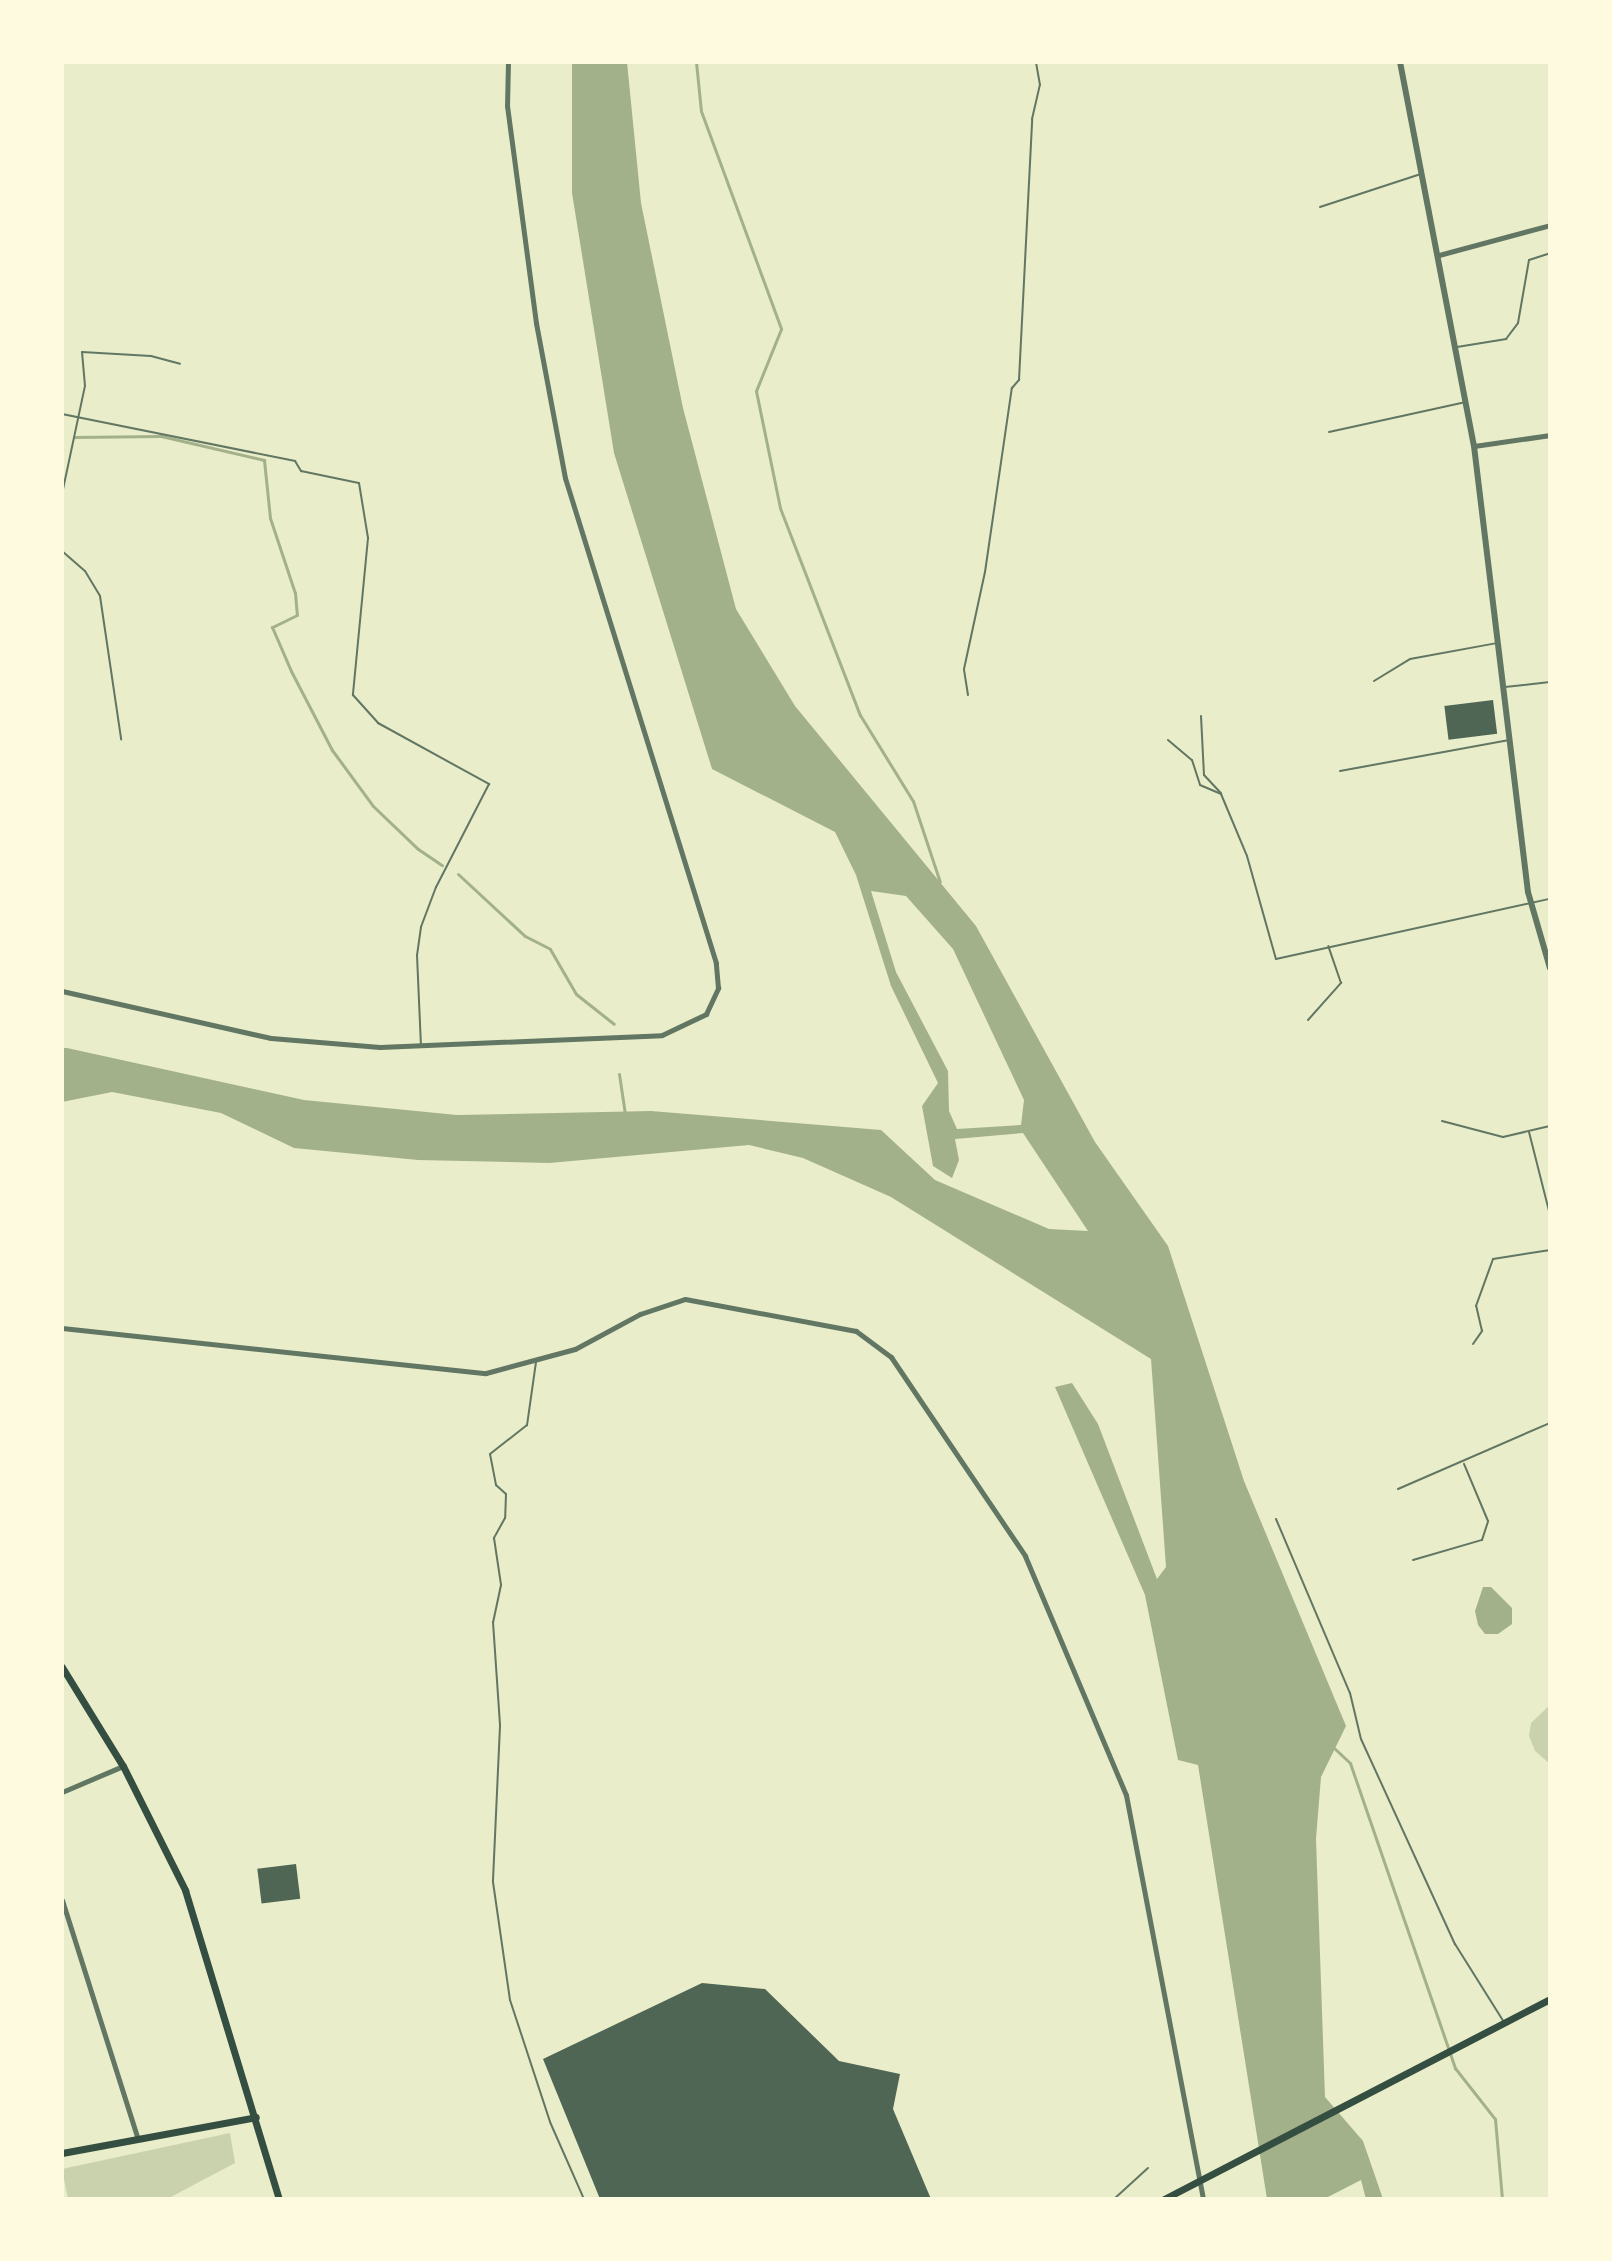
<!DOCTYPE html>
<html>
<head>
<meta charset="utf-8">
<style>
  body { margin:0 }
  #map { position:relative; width:1612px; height:2261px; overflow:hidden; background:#e9edc9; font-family:"PT Sans Narrow",sans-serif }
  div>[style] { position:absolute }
  .green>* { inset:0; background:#cad2ad }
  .water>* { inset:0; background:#a3b18a }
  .stream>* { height:3px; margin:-1.5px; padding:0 1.5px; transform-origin:1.5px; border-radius:1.5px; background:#a3b18a }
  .building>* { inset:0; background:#4f6655; transform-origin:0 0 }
  .service>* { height:2px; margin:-1px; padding:0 1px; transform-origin:1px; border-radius:1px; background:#617663 }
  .minor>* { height:5px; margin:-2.5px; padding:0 2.5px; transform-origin:2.5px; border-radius:2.5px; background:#617663 }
  .tertiary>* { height:6px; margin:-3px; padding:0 3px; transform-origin:3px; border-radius:3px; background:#617663 }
  .secondary>* { height:7px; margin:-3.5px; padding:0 3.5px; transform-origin:3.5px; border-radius:3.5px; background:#344e41 }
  span { translate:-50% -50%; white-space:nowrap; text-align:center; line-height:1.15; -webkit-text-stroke:7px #fefae0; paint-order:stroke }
  .frame { position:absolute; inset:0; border:64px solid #fefae0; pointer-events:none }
</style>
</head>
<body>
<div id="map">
  <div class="green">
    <div style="clip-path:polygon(1550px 1705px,1550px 1764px,1535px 1751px,1529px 1736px,1531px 1723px)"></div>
    <div style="clip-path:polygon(230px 2133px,235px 2163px,167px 2199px,68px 2199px,62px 2169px)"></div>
  </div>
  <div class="water">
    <div style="clip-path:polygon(evenodd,572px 62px,627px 62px,641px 203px,683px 408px,736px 609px,795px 706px,976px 926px,1095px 1142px,1168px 1246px,1244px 1481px,1346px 1726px,1321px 1777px,1316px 1839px,1325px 2097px,1363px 2141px,1383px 2199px,1366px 2199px,1361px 2180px,1324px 2199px,1267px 2199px,1198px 1765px,1178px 1760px,1145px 1595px,1055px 1387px,1072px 1383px,1098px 1424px,1157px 1579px,1166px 1567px,1151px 1359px,891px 1197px,803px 1158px,749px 1145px,549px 1163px,418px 1160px,294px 1148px,221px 1113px,112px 1092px,62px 1102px,62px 1048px,67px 1048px,304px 1100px,457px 1115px,651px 1111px,881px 1130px,935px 1180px,1049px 1229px,1088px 1231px,1023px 1133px,955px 1139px,959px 1160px,952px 1178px,933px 1166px,922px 1106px,938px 1083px,891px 986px,856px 875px,835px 832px,712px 769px,614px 453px,572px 193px,572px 62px,871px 891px,906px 896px,953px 949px,1024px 1100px,1021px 1125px,957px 1129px,949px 1111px,948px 1071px,896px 972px,871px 891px)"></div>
    <div style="clip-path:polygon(1483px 1587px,1491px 1587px,1512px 1608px,1512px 1624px,1498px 1634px,1485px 1634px,1478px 1625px,1475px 1611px)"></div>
  </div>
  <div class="stream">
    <div style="left:696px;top:62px;width:49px;rotate:84.2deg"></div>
    <div style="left:701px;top:111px;width:232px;rotate:69.8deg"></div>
    <div style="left:781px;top:329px;width:67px;rotate:112deg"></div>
    <div style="left:756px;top:391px;width:119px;rotate:78.4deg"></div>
    <div style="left:780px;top:508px;width:222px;rotate:68.9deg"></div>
    <div style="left:860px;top:715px;width:101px;rotate:58.4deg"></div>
    <div style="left:913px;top:801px;width:85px;rotate:71.6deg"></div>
    <div style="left:74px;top:437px;width:87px;rotate:-0.7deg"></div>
    <div style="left:161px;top:436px;width:106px;rotate:13.1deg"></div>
    <div style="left:264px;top:460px;width:58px;rotate:84.1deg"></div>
    <div style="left:270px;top:518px;width:79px;rotate:71.6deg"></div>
    <div style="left:295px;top:593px;width:22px;rotate:85deg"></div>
    <div style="left:297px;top:615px;width:28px;rotate:154deg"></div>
    <div style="left:272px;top:627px;width:48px;rotate:66.6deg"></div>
    <div style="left:291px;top:671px;width:89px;rotate:62.6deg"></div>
    <div style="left:332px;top:750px;width:69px;rotate:53.8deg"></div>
    <div style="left:373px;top:806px;width:62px;rotate:43.7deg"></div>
    <div style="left:418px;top:849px;width:29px;rotate:34deg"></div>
    <div style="left:458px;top:874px;width:91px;rotate:42.8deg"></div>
    <div style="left:525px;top:936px;width:28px;rotate:27deg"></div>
    <div style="left:550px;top:949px;width:52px;rotate:60deg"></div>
    <div style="left:576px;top:994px;width:48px;rotate:38.3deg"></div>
    <div style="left:619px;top:1074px;width:40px;rotate:81.5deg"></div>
    <div style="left:1334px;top:1748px;width:22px;rotate:43deg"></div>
    <div style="left:1350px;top:1763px;width:323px;rotate:71deg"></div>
    <div style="left:1455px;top:2068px;width:65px;rotate:51.9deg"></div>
    <div style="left:1495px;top:2119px;width:80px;rotate:85deg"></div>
  </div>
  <div class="building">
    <div style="left:1493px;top:700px;width:34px;height:49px;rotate:83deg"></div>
    <div style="left:296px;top:1864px;width:35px;height:39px;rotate:83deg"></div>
    <div style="clip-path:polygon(702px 1983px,765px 1989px,839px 2061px,900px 2074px,893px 2109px,931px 2199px,600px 2199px,543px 2059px)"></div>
  </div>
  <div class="service">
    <div style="left:1320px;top:207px;width:106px;rotate:-18.1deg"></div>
    <div style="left:1457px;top:347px;width:50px;rotate:-9.3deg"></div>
    <div style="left:1506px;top:339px;width:20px;rotate:-53deg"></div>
    <div style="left:1518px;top:323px;width:64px;rotate:-80.1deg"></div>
    <div style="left:1529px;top:260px;width:22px;rotate:-18deg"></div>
    <div style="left:62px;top:414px;width:238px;rotate:11.4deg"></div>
    <div style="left:295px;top:461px;width:12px;rotate:59deg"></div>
    <div style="left:301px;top:471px;width:59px;rotate:11.7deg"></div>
    <div style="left:359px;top:483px;width:56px;rotate:80.7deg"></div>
    <div style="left:368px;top:538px;width:158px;rotate:95.5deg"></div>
    <div style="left:353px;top:695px;width:38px;rotate:48deg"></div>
    <div style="left:378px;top:723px;width:127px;rotate:28.8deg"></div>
    <div style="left:489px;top:784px;width:116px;rotate:117.2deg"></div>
    <div style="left:436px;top:887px;width:43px;rotate:110.6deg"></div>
    <div style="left:421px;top:927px;width:28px;rotate:98deg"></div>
    <div style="left:417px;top:955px;width:90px;rotate:87.5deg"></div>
    <div style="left:1329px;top:432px;width:139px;rotate:-12.4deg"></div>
    <div style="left:62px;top:494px;width:110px;rotate:-78deg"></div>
    <div style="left:85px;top:386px;width:34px;rotate:-95deg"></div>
    <div style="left:82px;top:352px;width:69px;rotate:3.3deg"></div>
    <div style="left:151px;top:356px;width:30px;rotate:15deg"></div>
    <div style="left:62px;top:551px;width:30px;rotate:41deg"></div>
    <div style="left:85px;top:571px;width:29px;rotate:59deg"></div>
    <div style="left:100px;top:596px;width:145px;rotate:81.6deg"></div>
    <div style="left:1374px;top:681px;width:42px;rotate:-31.4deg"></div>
    <div style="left:1410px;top:659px;width:88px;rotate:-10.4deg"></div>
    <div style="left:1505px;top:687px;width:45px;rotate:-6.3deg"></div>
    <div style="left:968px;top:695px;width:26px;rotate:-99deg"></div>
    <div style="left:964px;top:669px;width:99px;rotate:-77.8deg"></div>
    <div style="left:985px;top:572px;width:186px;rotate:-81.7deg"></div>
    <div style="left:1012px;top:388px;width:11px;rotate:-49deg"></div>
    <div style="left:1019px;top:380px;width:261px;rotate:-87.1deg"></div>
    <div style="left:1032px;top:119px;width:35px;rotate:-77deg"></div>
    <div style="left:1040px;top:85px;width:23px;rotate:-100deg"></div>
    <div style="left:1201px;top:716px;width:59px;rotate:87.1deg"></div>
    <div style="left:1204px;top:775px;width:25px;rotate:47deg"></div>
    <div style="left:1168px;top:740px;width:31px;rotate:40deg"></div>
    <div style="left:1192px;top:760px;width:26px;rotate:72deg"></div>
    <div style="left:1200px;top:785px;width:23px;rotate:23deg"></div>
    <div style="left:1221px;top:794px;width:67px;rotate:67.2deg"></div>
    <div style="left:1247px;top:856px;width:107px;rotate:74.3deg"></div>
    <div style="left:1276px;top:959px;width:280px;rotate:-12.4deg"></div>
    <div style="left:1340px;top:771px;width:172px;rotate:-10.4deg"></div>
    <div style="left:1308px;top:1020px;width:50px;rotate:-48.3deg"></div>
    <div style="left:1341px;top:983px;width:39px;rotate:-109deg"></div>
    <div style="left:1442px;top:1121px;width:63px;rotate:14.7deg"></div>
    <div style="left:1503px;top:1137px;width:48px;rotate:-13.2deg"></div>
    <div style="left:1529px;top:1132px;width:86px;rotate:75.8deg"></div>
    <div style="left:1473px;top:1344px;width:16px;rotate:-55deg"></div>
    <div style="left:1482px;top:1331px;width:26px;rotate:-103deg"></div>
    <div style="left:1476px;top:1306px;width:50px;rotate:-70.1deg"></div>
    <div style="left:1493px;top:1259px;width:58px;rotate:-9deg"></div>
    <div style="left:536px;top:1362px;width:64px;rotate:98.1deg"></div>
    <div style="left:527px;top:1425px;width:47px;rotate:141.9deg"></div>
    <div style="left:490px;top:1454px;width:32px;rotate:79deg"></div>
    <div style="left:496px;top:1485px;width:13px;rotate:42deg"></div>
    <div style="left:506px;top:1494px;width:24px;rotate:92deg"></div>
    <div style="left:505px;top:1518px;width:23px;rotate:119deg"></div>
    <div style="left:494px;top:1538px;width:48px;rotate:81.5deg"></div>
    <div style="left:501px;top:1585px;width:38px;rotate:102deg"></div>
    <div style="left:493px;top:1622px;width:104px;rotate:86.1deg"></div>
    <div style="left:500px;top:1726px;width:156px;rotate:92.6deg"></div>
    <div style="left:493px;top:1882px;width:119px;rotate:81.8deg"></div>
    <div style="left:510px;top:2000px;width:128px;rotate:71.8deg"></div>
    <div style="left:550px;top:2122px;width:84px;rotate:66.2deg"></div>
    <div style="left:1398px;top:1489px;width:166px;rotate:-23.5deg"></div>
    <div style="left:1276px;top:1519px;width:189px;rotate:67deg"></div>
    <div style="left:1350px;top:1693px;width:47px;rotate:76.6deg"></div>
    <div style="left:1361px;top:1739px;width:226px;rotate:65.4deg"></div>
    <div style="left:1455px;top:1944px;width:92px;rotate:57.9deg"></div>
    <div style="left:1413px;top:1560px;width:72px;rotate:-16.2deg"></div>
    <div style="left:1482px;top:1540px;width:20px;rotate:-72deg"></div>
    <div style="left:1488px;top:1521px;width:62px;rotate:-112.8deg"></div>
    <div style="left:1114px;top:2199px;width:46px;rotate:-42.4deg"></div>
  </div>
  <div class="minor">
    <div style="left:1439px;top:255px;width:115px;rotate:-15.1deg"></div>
    <div style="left:1474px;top:446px;width:77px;rotate:-8.2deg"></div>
    <div style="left:62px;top:991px;width:214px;rotate:12.7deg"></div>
    <div style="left:271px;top:1038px;width:109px;rotate:4.7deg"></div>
    <div style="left:380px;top:1047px;width:282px;rotate:-2.4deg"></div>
    <div style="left:662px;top:1035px;width:49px;rotate:-25.5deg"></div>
    <div style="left:706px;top:1014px;width:29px;rotate:-65deg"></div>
    <div style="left:718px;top:988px;width:25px;rotate:-95deg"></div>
    <div style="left:716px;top:963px;width:508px;rotate:-107.29deg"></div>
    <div style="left:565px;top:478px;width:158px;rotate:-100.6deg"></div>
    <div style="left:536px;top:323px;width:219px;rotate:-97.6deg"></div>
    <div style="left:507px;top:106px;width:44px;rotate:-88.7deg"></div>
    <div style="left:62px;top:1328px;width:426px;rotate:6.1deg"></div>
    <div style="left:486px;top:1373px;width:92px;rotate:-15.1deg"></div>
    <div style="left:575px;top:1349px;width:74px;rotate:-28.3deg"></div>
    <div style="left:640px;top:1314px;width:47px;rotate:-18.4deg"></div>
    <div style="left:685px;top:1299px;width:174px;rotate:10.6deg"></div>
    <div style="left:856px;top:1331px;width:44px;rotate:36.6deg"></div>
    <div style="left:891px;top:1357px;width:240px;rotate:56deg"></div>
    <div style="left:1025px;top:1556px;width:259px;rotate:67.1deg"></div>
    <div style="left:1126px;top:1795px;width:411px;rotate:79.2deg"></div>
    <div style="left:62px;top:1792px;width:66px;rotate:-23.1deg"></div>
    <div style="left:62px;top:1900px;width:251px;rotate:72.4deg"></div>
  </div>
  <div class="tertiary">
    <div style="left:1400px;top:62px;width:391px;rotate:79.1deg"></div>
    <div style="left:1474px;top:446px;width:449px;rotate:83.1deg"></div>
    <div style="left:1528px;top:892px;width:79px;rotate:73.9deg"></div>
  </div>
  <div class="secondary">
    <div style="left:62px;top:1667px;width:116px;rotate:58.4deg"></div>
    <div style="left:123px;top:1766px;width:139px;rotate:63.4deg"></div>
    <div style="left:185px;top:1890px;width:323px;rotate:73.1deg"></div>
    <div style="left:62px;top:2153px;width:197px;rotate:-10.5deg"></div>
    <div style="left:1164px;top:2199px;width:435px;rotate:-27.4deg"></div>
  </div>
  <div class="frame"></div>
</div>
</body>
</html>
